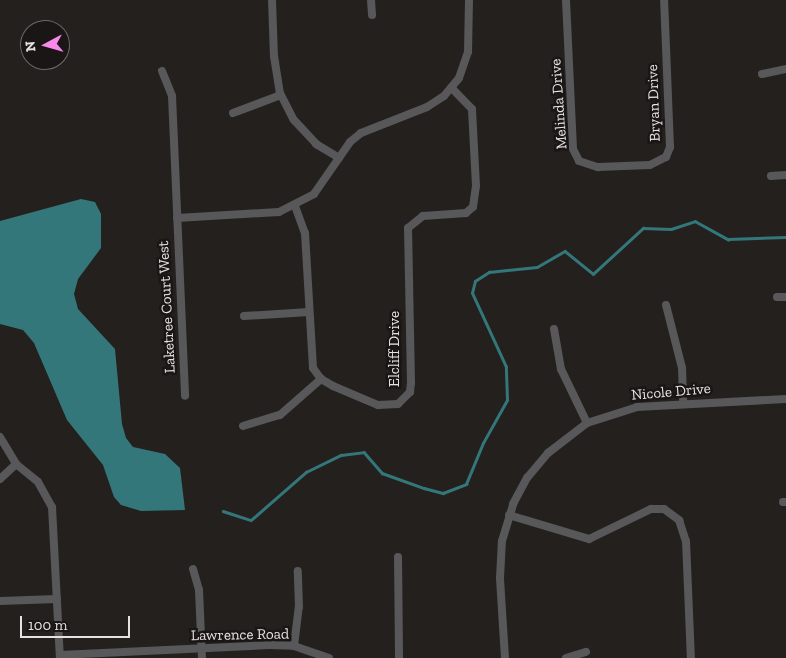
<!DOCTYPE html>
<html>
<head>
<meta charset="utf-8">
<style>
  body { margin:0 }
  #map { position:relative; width:786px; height:658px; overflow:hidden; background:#24201e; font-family:"Zilla Slab",serif }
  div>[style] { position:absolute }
  .water>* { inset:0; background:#34777a }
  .stream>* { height:2.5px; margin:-1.25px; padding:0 1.25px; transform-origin:1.25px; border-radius:1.25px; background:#34777a }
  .street>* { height:8px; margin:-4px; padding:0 4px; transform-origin:4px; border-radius:4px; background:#585759 }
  span { translate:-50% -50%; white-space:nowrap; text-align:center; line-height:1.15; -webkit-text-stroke:5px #1a1615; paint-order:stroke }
  .street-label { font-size:15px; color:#e5e2e1 }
  .north { position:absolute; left:20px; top:20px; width:50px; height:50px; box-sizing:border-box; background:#1a1615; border:1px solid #6b6867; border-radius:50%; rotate:264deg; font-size:14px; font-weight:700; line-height:20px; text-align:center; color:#e5e2e1 }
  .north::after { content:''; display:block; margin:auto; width:18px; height:22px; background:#f888ea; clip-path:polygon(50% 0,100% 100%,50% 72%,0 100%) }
  .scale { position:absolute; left:20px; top:616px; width:110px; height:22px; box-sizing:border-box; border:2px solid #e5e2e1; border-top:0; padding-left:6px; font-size:15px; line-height:18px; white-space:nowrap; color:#e5e2e1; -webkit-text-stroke:4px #1a1615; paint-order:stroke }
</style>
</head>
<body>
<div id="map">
  <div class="water">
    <div style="clip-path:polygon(81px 199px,95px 202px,101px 214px,101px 248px,78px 279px,74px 294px,78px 309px,115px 349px,122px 424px,126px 438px,133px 447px,165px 454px,180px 468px,185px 510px,141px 511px,121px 505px,114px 497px,103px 465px,67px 420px,34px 343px,23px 330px,0 324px,0 221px)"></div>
  </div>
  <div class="stream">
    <div style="left:223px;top:511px;width:29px;rotate:18deg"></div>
    <div style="left:251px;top:520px;width:73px;rotate:-41.1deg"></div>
    <div style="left:306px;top:472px;width:39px;rotate:-26deg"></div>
    <div style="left:341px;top:455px;width:23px;rotate:-7deg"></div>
    <div style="left:364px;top:452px;width:28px;rotate:49deg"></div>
    <div style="left:382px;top:473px;width:45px;rotate:19.7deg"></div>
    <div style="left:424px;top:488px;width:20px;rotate:15deg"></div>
    <div style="left:443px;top:493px;width:25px;rotate:-21deg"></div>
    <div style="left:466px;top:484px;width:44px;rotate:-67.5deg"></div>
    <div style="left:483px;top:443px;width:49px;rotate:-60.8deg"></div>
    <div style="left:507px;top:400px;width:33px;rotate:-92deg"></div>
    <div style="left:506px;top:367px;width:81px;rotate:-114.7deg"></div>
    <div style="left:472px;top:293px;width:12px;rotate:-76deg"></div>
    <div style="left:475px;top:281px;width:17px;rotate:-33deg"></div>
    <div style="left:489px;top:272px;width:48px;rotate:-5.9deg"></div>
    <div style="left:537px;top:267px;width:32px;rotate:-30deg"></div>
    <div style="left:565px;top:251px;width:36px;rotate:39deg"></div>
    <div style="left:593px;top:274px;width:68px;rotate:-42.6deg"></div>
    <div style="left:643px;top:228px;width:28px;rotate:2deg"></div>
    <div style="left:671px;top:229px;width:25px;rotate:-18deg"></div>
    <div style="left:695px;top:221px;width:38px;rotate:29deg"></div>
    <div style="left:728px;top:239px;width:58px;rotate:-2deg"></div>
  </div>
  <div class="street">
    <div style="left:272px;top:0;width:56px;rotate:88deg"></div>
    <div style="left:274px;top:56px;width:37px;rotate:81deg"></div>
    <div style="left:280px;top:93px;width:30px;rotate:63deg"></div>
    <div style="left:294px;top:120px;width:33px;rotate:47deg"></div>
    <div style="left:316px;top:144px;width:27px;rotate:31deg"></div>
    <div style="left:371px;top:0;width:15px;rotate:86deg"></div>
    <div style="left:566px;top:0;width:149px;rotate:87.3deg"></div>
    <div style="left:573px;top:149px;width:13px;rotate:63deg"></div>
    <div style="left:579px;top:161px;width:20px;rotate:18deg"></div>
    <div style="left:598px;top:167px;width:52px;rotate:-2.2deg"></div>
    <div style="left:650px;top:165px;width:18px;rotate:-27deg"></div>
    <div style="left:666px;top:157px;width:11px;rotate:-68deg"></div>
    <div style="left:670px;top:147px;width:147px;rotate:-92.3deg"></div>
    <div style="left:162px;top:71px;width:27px;rotate:68deg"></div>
    <div style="left:172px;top:96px;width:300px;rotate:87.5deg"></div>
    <div style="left:762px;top:74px;width:25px;rotate:-12deg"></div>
    <div style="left:233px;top:113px;width:51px;rotate:-20.6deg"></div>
    <div style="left:771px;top:176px;width:15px;rotate:-4deg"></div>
    <div style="left:295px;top:206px;width:29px;rotate:70deg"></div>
    <div style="left:305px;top:233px;width:135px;rotate:86.6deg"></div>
    <div style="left:313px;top:368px;width:14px;rotate:54deg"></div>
    <div style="left:321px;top:379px;width:14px;rotate:30deg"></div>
    <div style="left:333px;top:386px;width:49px;rotate:22.9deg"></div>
    <div style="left:378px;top:405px;width:20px;rotate:-3deg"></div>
    <div style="left:398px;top:404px;width:17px;rotate:-45deg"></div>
    <div style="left:410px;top:392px;width:9px;rotate:-84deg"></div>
    <div style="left:411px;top:383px;width:155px;rotate:-91.1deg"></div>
    <div style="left:408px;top:228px;width:19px;rotate:-39deg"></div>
    <div style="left:423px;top:216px;width:43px;rotate:-4deg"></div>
    <div style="left:466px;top:213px;width:9px;rotate:-41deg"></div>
    <div style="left:473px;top:207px;width:21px;rotate:-82deg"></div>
    <div style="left:476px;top:186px;width:77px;rotate:-93deg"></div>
    <div style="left:472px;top:109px;width:30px;rotate:-134deg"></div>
    <div style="left:177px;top:218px;width:102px;rotate:-3.4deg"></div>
    <div style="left:279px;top:212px;width:39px;rotate:-27deg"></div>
    <div style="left:314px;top:194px;width:63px;rotate:-55.3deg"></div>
    <div style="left:350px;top:142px;width:14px;rotate:-39deg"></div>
    <div style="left:361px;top:133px;width:71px;rotate:-21.5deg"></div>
    <div style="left:427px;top:107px;width:20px;rotate:-33deg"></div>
    <div style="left:444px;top:96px;width:23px;rotate:-50deg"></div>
    <div style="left:459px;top:78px;width:28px;rotate:-71deg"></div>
    <div style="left:468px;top:52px;width:52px;rotate:-88.9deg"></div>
    <div style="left:777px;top:297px;width:9px"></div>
    <div style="left:666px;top:305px;width:65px;rotate:75.7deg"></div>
    <div style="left:682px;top:368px;width:35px;rotate:88deg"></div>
    <div style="left:244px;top:316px;width:65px;rotate:-3.5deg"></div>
    <div style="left:554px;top:329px;width:41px;rotate:80.1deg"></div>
    <div style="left:561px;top:369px;width:60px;rotate:64.3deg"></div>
    <div style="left:243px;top:426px;width:39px;rotate:-17deg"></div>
    <div style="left:280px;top:415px;width:55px;rotate:-41.3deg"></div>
    <div style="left:0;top:437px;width:31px;rotate:59deg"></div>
    <div style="left:16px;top:464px;width:28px;rotate:39deg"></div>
    <div style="left:38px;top:482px;width:29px;rotate:61deg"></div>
    <div style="left:52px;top:507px;width:151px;rotate:87deg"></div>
    <div style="left:0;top:479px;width:22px;rotate:-43deg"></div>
    <div style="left:783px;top:502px;width:3px"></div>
    <div style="left:509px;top:515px;width:84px;rotate:16.7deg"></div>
    <div style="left:589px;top:539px;width:69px;rotate:-25.8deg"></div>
    <div style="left:651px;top:509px;width:13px"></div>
    <div style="left:664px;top:509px;width:19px;rotate:36deg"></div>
    <div style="left:679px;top:520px;width:22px;rotate:72deg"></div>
    <div style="left:686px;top:541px;width:117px;rotate:87.6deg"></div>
    <div style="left:398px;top:557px;width:101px;rotate:89.4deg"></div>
    <div style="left:193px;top:569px;width:22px;rotate:74deg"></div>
    <div style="left:199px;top:590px;width:68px;rotate:87.5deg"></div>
    <div style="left:0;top:601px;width:57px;rotate:-2deg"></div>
    <div style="left:294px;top:646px;width:39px;rotate:-83deg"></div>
    <div style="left:299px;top:607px;width:36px;rotate:-92deg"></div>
    <div style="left:60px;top:655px;width:210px;rotate:-2.7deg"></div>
    <div style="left:270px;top:645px;width:24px;rotate:2deg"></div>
    <div style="left:294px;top:646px;width:37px;rotate:19deg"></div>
    <div style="left:505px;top:658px;width:80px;rotate:-93.6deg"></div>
    <div style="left:500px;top:578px;width:37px;rotate:-87deg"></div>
    <div style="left:502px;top:541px;width:39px;rotate:-73deg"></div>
    <div style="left:513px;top:504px;width:30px;rotate:-62deg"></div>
    <div style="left:527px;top:478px;width:33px;rotate:-50deg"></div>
    <div style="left:548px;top:453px;width:49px;rotate:-37.6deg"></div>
    <div style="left:587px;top:423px;width:52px;rotate:-17.7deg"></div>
    <div style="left:637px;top:407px;width:149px;rotate:-3.1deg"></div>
    <div style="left:566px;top:658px;width:21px;rotate:-17deg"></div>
  </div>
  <div class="street-label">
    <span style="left:654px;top:103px;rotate:-92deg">Bryan Drive</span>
    <span style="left:559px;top:104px;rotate:-94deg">Melinda Drive</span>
    <span style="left:167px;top:307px;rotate:-93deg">Laketree Court West</span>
    <span style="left:395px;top:349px;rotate:-90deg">Elcliff Drive</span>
    <span style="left:671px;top:392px;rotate:-5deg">Nicole Drive</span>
    <span style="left:240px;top:635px;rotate:-1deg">Lawrence Road</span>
  </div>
  <div class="north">N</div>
  <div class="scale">100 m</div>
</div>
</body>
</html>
